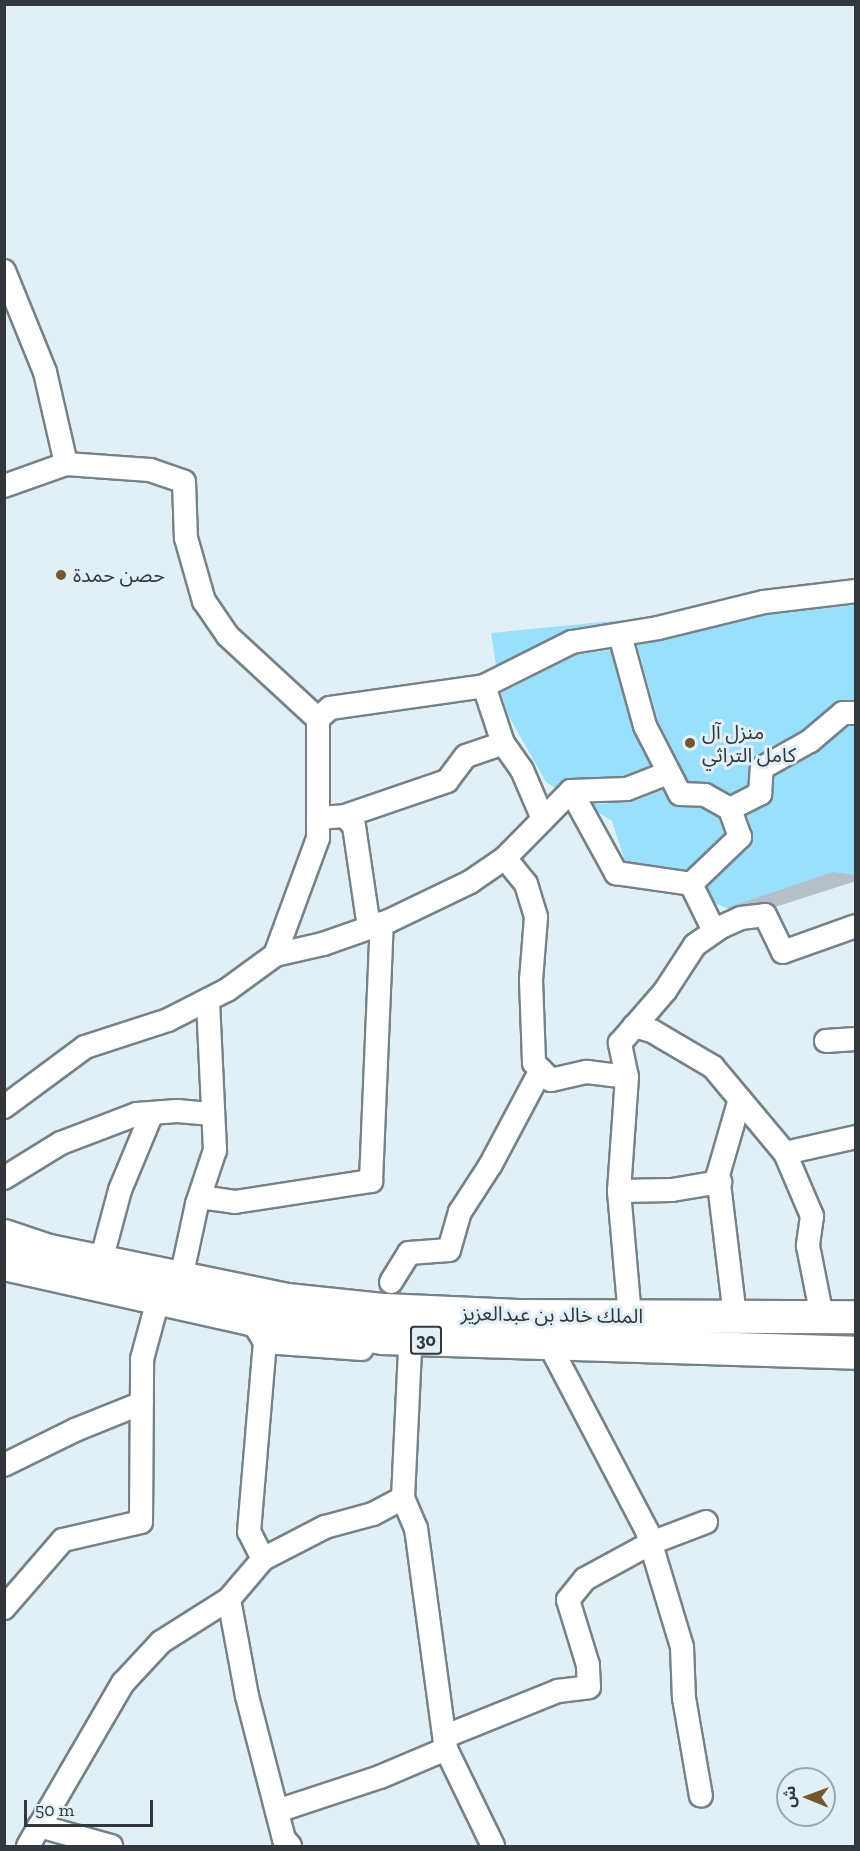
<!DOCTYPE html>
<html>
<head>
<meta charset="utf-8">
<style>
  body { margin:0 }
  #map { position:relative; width:860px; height:1851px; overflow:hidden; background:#e1f0f7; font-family:"Zilla Slab","Noto Sans Arabic",serif }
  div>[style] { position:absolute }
  .shadow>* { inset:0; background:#0003 }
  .building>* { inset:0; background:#99e0fc }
  .roads { filter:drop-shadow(2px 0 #758388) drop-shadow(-2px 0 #758388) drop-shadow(0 2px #758388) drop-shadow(0 -2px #758388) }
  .minor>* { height:22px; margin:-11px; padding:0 11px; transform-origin:11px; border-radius:11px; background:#fff }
  .highway>* { height:32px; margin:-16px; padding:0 16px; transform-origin:16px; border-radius:16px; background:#fff }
  .dots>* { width:16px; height:16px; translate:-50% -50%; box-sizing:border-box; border:3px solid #e1f0f7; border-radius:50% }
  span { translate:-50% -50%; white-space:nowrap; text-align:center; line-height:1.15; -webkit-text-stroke:6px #e1f0f7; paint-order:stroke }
  .shield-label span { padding:2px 4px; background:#e1f0f7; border:2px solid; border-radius:4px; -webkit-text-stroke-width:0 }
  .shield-label { font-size:18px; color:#31373a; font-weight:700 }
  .poi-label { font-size:20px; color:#31373a }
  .left { translate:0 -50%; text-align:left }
  .street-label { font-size:20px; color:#31373a }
  .frame { position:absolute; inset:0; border:6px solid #31373a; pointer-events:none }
  .north { position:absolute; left:776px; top:1767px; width:60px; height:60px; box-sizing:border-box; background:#e1f0f7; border:2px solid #9ba6ab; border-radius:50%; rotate:271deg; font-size:16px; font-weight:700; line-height:24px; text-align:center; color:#31373a }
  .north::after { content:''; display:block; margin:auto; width:21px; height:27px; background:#76572c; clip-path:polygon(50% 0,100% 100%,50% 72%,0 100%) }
  .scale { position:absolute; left:24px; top:1800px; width:129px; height:27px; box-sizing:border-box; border:3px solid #31373a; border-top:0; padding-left:8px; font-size:18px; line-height:21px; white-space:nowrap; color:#31373a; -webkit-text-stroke:4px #e1f0f7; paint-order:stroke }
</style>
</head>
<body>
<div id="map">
  <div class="shadow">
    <div style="clip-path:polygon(856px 606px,856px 711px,765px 776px,748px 802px,729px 792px,707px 790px,690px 780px,767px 617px)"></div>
    <div style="clip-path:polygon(622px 622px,636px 630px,514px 674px,497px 664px,493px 635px)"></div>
    <div style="clip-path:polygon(610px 651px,627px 661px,666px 775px,573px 796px,547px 781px)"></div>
    <div style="clip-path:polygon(856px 727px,856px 881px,744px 917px,716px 902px,709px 887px,755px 841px,748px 816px,772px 803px,818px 754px,849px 728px)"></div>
    <div style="clip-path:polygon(662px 791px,684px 808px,718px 819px,725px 841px,722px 822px,736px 830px,704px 878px,643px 869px,626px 860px,632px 803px)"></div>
  </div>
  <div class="building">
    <div style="clip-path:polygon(855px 605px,855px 699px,835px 702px,802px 730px,755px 757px,749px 766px,747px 785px,730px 794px,711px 783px,688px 781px,658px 721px,637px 645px,766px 615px)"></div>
    <div style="clip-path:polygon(623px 620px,566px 630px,496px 665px,491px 633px)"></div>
    <div style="clip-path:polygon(610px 650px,632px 730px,650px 765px,624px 776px,571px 778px,555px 788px,546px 782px,508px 715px,501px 693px,576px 655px)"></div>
    <div style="clip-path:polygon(848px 726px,855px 726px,855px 875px,833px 872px,726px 908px,715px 903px,707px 887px,750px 846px,753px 833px,747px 816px,771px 802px,775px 776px,817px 753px)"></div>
    <div style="clip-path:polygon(663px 790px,673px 806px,701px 808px,719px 818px,724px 833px,686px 870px,625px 861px,612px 821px,599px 813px,593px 804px,632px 802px)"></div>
  </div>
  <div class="roads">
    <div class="minor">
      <div style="left:4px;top:271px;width:109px;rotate:67.9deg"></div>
      <div style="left:45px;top:372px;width:94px;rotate:77.1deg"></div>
      <div style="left:4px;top:486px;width:66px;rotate:-19.5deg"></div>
      <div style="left:66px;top:464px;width:84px;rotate:4.1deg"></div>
      <div style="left:150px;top:470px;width:36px;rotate:19deg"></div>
      <div style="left:184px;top:482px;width:56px;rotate:88deg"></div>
      <div style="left:186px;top:538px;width:66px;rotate:74.1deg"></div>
      <div style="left:204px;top:601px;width:42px;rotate:55.6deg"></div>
      <div style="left:228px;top:636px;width:122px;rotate:42.7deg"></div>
      <div style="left:620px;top:635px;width:94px;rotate:74.6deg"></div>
      <div style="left:645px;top:726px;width:76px;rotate:62.8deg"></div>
      <div style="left:680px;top:794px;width:25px;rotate:2deg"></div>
      <div style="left:705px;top:795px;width:29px;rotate:29deg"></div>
      <div style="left:484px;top:686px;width:60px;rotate:71.6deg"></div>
      <div style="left:503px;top:743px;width:33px;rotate:55deg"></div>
      <div style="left:522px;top:770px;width:53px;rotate:66.8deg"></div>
      <div style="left:571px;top:791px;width:94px;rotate:61.2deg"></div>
      <div style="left:616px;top:873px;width:76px;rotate:8.3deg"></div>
      <div style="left:345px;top:816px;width:13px;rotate:48deg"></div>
      <div style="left:354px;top:826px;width:103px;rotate:81.6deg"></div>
      <div style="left:318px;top:818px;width:27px;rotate:-4deg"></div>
      <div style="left:345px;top:816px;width:108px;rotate:-18.9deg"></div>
      <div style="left:447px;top:781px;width:31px;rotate:-53deg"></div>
      <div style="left:466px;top:756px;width:39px;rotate:-19deg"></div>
      <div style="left:505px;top:858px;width:33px;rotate:51deg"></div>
      <div style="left:526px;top:884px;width:34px;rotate:73deg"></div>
      <div style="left:536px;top:917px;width:63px;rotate:94.5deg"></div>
      <div style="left:531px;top:980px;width:83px;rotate:87.9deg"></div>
      <div style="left:534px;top:1063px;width:24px;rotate:45deg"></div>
      <div style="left:551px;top:1080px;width:37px;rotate:-13deg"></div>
      <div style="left:587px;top:1072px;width:40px;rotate:7.1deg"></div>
      <div style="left:691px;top:884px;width:68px;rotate:-43.8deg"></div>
      <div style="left:740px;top:837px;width:30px;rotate:-110deg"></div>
      <div style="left:730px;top:809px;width:34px;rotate:-27deg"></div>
      <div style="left:760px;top:794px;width:26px;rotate:-86deg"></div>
      <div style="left:762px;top:768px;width:55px;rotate:-29.4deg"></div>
      <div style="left:810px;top:741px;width:43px;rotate:-40.3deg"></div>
      <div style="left:843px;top:713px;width:13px"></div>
      <div style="left:691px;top:884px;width:52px;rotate:63.9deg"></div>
      <div style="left:275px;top:955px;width:49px;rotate:-12.9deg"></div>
      <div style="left:323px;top:944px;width:70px;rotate:-19.2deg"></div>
      <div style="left:389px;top:921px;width:90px;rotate:-25.7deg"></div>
      <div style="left:470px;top:882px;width:42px;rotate:-34.4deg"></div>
      <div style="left:505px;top:858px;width:94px;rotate:-45.4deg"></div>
      <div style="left:571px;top:791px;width:56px;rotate:-2deg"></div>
      <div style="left:627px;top:789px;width:44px;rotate:-21.3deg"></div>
      <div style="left:634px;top:1026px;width:19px;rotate:16deg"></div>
      <div style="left:652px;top:1031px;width:71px;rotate:30.5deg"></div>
      <div style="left:713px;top:1067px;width:112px;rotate:50.1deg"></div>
      <div style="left:785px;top:1153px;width:69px;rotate:66.8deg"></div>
      <div style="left:812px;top:1216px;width:30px;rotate:98deg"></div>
      <div style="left:808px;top:1246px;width:72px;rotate:78.8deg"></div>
      <div style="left:826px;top:1041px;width:30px;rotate:-4deg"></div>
      <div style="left:4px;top:1107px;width:101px;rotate:-36.5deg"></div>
      <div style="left:85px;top:1047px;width:87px;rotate:-18deg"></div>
      <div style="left:168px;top:1020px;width:66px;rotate:-27deg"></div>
      <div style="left:227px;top:990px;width:59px;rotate:-36.1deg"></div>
      <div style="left:275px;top:955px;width:125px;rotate:-69.8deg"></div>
      <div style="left:318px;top:838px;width:119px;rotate:-90deg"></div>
      <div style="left:318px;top:719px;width:16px;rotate:-43deg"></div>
      <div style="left:330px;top:708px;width:156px;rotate:-8.1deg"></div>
      <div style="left:484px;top:686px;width:98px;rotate:-26.6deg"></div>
      <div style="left:572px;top:642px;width:87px;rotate:-9.2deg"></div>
      <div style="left:658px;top:628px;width:109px;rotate:-13.8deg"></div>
      <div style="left:764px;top:602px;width:93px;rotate:-6.8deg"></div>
      <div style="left:785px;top:1153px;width:73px;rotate:-12.7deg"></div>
      <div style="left:4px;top:1178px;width:67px;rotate:-31.6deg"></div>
      <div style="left:61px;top:1143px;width:81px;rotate:-20.9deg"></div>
      <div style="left:137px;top:1114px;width:40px;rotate:-4.3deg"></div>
      <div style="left:177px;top:1111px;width:36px;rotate:5deg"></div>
      <div style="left:619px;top:1191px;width:53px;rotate:-1.1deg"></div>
      <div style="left:672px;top:1190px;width:49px;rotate:-9.5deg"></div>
      <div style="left:200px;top:1197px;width:35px;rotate:8deg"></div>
      <div style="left:235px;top:1202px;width:138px;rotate:-8.8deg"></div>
      <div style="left:371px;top:1181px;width:258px;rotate:-87.6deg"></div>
      <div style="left:101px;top:1261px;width:73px;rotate:-75deg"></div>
      <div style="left:120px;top:1190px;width:83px;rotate:-67.4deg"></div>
      <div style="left:181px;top:1278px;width:76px;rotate:-77.8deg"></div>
      <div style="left:197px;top:1204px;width:57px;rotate:-71.6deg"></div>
      <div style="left:215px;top:1150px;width:150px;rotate:-92.7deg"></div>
      <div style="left:391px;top:1282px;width:34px;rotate:-58deg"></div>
      <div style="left:409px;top:1253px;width:40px;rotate:-4.3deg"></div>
      <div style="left:449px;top:1250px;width:40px;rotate:-74deg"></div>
      <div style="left:460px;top:1212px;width:57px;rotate:-57.1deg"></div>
      <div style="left:491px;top:1164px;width:106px;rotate:-62deg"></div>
      <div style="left:735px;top:1316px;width:142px;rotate:-96.9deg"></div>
      <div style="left:718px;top:1175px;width:79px;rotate:-73.9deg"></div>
      <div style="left:630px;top:1317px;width:126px;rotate:-95deg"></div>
      <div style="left:619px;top:1191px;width:114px;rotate:-86deg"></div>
      <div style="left:627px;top:1077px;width:35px;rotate:-102deg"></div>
      <div style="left:620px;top:1043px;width:69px;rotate:-49.1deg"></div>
      <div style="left:665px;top:991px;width:55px;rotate:-56.9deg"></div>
      <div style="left:695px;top:945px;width:32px;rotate:-35deg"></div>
      <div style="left:721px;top:927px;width:22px;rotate:-24deg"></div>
      <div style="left:741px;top:918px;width:24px;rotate:-7deg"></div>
      <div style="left:765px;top:915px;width:41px;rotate:64.1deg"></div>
      <div style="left:783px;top:952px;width:77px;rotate:-19.6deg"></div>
      <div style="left:265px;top:1342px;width:97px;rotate:4.1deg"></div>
      <div style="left:549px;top:1344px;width:211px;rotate:62.3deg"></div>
      <div style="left:647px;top:1531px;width:121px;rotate:73.2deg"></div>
      <div style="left:682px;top:1647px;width:51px;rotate:87.8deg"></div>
      <div style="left:684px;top:1698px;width:99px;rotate:80.2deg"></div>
      <div style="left:4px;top:1465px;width:79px;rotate:-26.2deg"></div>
      <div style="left:75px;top:1430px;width:72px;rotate:-21.9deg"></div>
      <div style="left:403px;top:1498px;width:33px;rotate:67deg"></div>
      <div style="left:416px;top:1528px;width:223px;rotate:82.3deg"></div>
      <div style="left:446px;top:1749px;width:108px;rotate:64.1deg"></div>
      <div style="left:263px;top:1559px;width:70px;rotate:-27.3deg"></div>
      <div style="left:325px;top:1527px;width:50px;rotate:-15.2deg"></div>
      <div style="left:373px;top:1514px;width:34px;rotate:-28deg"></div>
      <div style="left:403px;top:1498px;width:146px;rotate:-87.3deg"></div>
      <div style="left:229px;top:1599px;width:99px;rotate:79.5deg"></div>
      <div style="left:247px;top:1696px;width:148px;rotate:75.5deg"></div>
      <div style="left:284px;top:1839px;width:9px;rotate:49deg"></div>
      <div style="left:4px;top:1608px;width:90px;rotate:-49.1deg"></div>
      <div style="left:63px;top:1540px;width:80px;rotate:-13deg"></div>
      <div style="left:141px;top:1522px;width:163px;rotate:-89.6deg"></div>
      <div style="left:142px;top:1359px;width:61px;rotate:-74.8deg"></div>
      <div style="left:446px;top:1736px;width:121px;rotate:-21.9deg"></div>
      <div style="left:558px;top:1691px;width:31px;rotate:-7deg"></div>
      <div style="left:589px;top:1687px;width:22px;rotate:-93deg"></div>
      <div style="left:588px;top:1665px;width:68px;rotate:-107.1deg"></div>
      <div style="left:568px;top:1600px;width:27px;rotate:-51deg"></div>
      <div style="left:585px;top:1579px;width:75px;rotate:-28.6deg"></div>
      <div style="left:651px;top:1543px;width:59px;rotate:-20.9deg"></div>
      <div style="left:277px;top:1811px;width:108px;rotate:-18.3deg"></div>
      <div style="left:380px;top:1777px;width:72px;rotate:-23deg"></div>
      <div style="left:39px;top:1826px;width:75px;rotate:15.5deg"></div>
      <div style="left:28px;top:1846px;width:189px;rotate:-59.8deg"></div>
      <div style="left:123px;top:1683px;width:56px;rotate:-47.2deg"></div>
      <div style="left:161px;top:1642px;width:80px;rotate:-32.3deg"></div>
      <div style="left:229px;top:1599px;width:52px;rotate:-49.6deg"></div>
      <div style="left:263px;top:1559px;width:30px;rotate:-117deg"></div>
      <div style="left:249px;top:1532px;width:191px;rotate:-85.2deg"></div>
      <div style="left:265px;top:1342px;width:27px;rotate:-121deg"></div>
    </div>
    <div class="highway">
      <div style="left:4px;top:1236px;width:47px;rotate:18.4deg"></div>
      <div style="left:49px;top:1251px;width:243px;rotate:11.6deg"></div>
      <div style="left:287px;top:1300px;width:98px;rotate:5.9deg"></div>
      <div style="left:384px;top:1310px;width:134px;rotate:2.6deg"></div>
      <div style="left:518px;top:1316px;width:338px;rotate:0.2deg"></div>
      <div style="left:4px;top:1264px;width:253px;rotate:12.6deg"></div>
      <div style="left:251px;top:1319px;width:133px;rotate:8.2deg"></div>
      <div style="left:383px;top:1338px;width:473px;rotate:1.8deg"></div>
    </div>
  </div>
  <div class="dots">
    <div style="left:61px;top:575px;background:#76572c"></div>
    <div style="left:690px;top:743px;background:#76572c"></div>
  </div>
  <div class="shield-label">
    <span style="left:426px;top:1340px">30</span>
  </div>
  <div class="poi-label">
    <span class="left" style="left:73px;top:575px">حصن حمدة</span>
    <span class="left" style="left:702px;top:744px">منزل آل<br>كامل التراثي</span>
  </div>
  <div class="street-label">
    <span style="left:552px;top:1315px;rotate:1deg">الملك خالد بن عبدالعزيز</span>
  </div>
  <div class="frame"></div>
  <div class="north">ش</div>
  <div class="scale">50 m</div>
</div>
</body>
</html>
